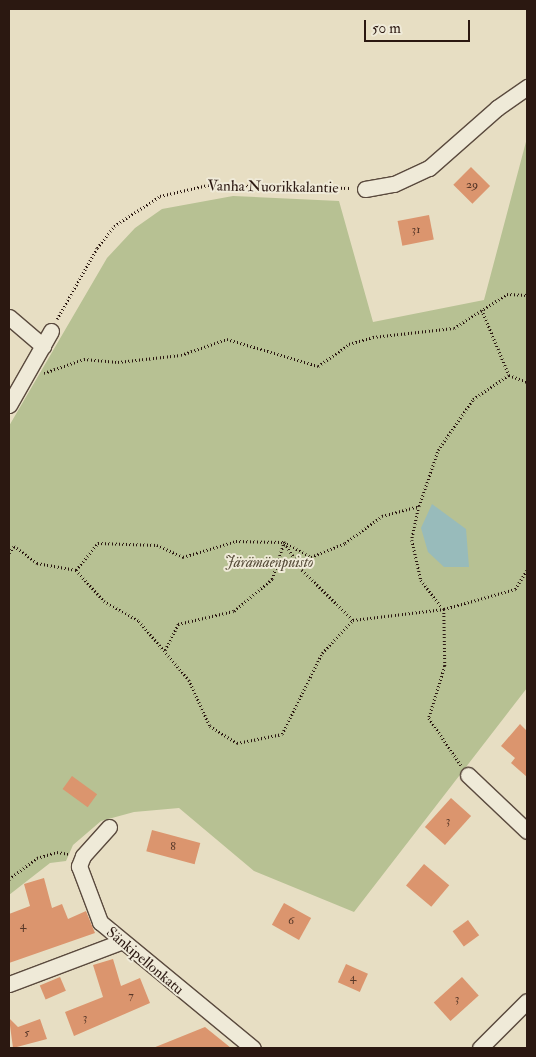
<!DOCTYPE html>
<html>
<head>
<meta charset="utf-8">
<style>
  body { margin:0 }
  #map { position:relative; width:536px; height:1057px; overflow:hidden; background:#e7dec3; font-family:"IM FELL Double Pica",serif }
  div>[style] { position:absolute }
  .green>* { inset:0; background:#b7c193 }
  .water>* { inset:0; background:#98bbbb }
  .building>* { inset:0; background:#db956e; transform-origin:0 0 }
  .path>* { height:2.5px; margin-top:-1.25px; transform-origin:0; background:repeating-linear-gradient(90deg,#2b1811 0 1px,transparent 0 3.5px) }
  .roads { filter:drop-shadow(1px 0 #5a4a3e) drop-shadow(-1px 0 #5a4a3e) drop-shadow(0 1px #5a4a3e) drop-shadow(0 -1px #5a4a3e) }
  .minor>* { height:15px; margin:-7.5px; padding:0 7.5px; transform-origin:7.5px; border-radius:7.5px; background:#efead8 }
  span { translate:-50% -50%; white-space:nowrap; text-align:center; line-height:1.15; -webkit-text-stroke:4px #efead8; paint-order:stroke }
  .number-label { font-size:12px; color:#573728 }
  .number-label span { -webkit-text-stroke-width:0 }
  .street-label { font-size:15px; color:#2b1811 }
  .park-label { font-size:15px; color:#554b38; font-style:italic }
  .frame { position:absolute; inset:0; border:10px solid #2b1811; pointer-events:none }
  .scale { position:absolute; left:364px; top:20px; width:106px; height:22px; box-sizing:border-box; border:2px solid #2b1811; border-top:0; padding-left:6px; font-size:15px; line-height:18px; white-space:nowrap; color:#2b1811; -webkit-text-stroke:4px #efead8; paint-order:stroke }
</style>
</head>
<body>
<div id="map">
  <div class="green">
    <div style="clip-path:polygon(527px 138px,527px 688px,354px 912px,254px 871px,179px 808px,134px 812px,101px 821px,73px 845px,66px 861px,50px 863px,9px 895px,9px 426px,107px 258px,135px 228px,162px 209px,233px 196px,339px 201px,373px 322px,484px 300px)"></div>
  </div>
  <div class="water">
    <div style="clip-path:polygon(432px 504px,466px 529px,469px 567px,444px 567px,428px 552px,421px 528px)"></div>
  </div>
  <div class="building">
    <div style="left:471px;top:167px;width:27px;height:25px;rotate:45deg"></div>
    <div style="left:429px;top:215px;width:25px;height:32px;rotate:79deg"></div>
    <div style="clip-path:polygon(520px 724px,527px 731px,527px 777px,511px 763px,515px 758px,501px 746px)"></div>
    <div style="left:72px;top:776px;width:31px;height:16px;rotate:36deg"></div>
    <div style="left:451px;top:798px;width:27px;height:39px;rotate:42deg"></div>
    <div style="left:152px;top:830px;width:50px;height:22px;rotate:15deg"></div>
    <div style="left:424px;top:864px;width:33px;height:28px;rotate:40deg"></div>
    <div style="clip-path:polygon(44px 878px,52px 908px,62px 904px,68px 919px,86px 911px,95px 933px,9px 963px,9px 914px,30px 906px,24px 884px)"></div>
    <div style="left:284px;top:903px;width:31px;height:25px;rotate:29deg"></div>
    <div style="left:468px;top:920px;width:19px;height:19px;rotate:54deg"></div>
    <div style="clip-path:polygon(113px 959px,121px 986px,140px 978px,150px 1003px,74px 1036px,65px 1012px,103px 997px,93px 965px)"></div>
    <div style="left:346px;top:964px;width:24px;height:20px;rotate:24deg"></div>
    <div style="left:60px;top:977px;width:15px;height:22px;rotate:67deg"></div>
    <div style="left:462px;top:977px;width:25px;height:38px;rotate:48deg"></div>
    <div style="clip-path:polygon(9px 1018px,18px 1027px,40px 1019px,47px 1039px,13px 1048px)"></div>
    <div style="clip-path:polygon(205px 1027px,231px 1048px,153px 1048px)"></div>
  </div>
  <div class="path">
    <div style="left:482px;top:310px;width:70px;rotate:67.4deg"></div>
    <div style="left:57px;top:319px;width:81px;rotate:-60.6deg"></div>
    <div style="left:97px;top:248px;width:28px;rotate:-52deg"></div>
    <div style="left:114px;top:226px;width:55px;rotate:-33.1deg"></div>
    <div style="left:160px;top:196px;width:49px;rotate:-12.9deg"></div>
    <div style="left:208px;top:185px;width:143px;rotate:1.2deg"></div>
    <div style="left:44px;top:373px;width:42px;rotate:-19.3deg"></div>
    <div style="left:84px;top:359px;width:34px;rotate:5deg"></div>
    <div style="left:118px;top:362px;width:63px;rotate:-6.3deg"></div>
    <div style="left:181px;top:355px;width:49px;rotate:-19.2deg"></div>
    <div style="left:227px;top:339px;width:95px;rotate:16.5deg"></div>
    <div style="left:318px;top:366px;width:38px;rotate:-35deg"></div>
    <div style="left:349px;top:344px;width:25px;rotate:-16deg"></div>
    <div style="left:373px;top:337px;width:81px;rotate:-6.3deg"></div>
    <div style="left:454px;top:328px;width:63px;rotate:-32.7deg"></div>
    <div style="left:507px;top:294px;width:20px;rotate:3deg"></div>
    <div style="left:419px;top:506px;width:35px;rotate:102deg"></div>
    <div style="left:412px;top:540px;width:41px;rotate:77.3deg"></div>
    <div style="left:421px;top:580px;width:35px;rotate:53deg"></div>
    <div style="left:285px;top:543px;width:32px;rotate:58deg"></div>
    <div style="left:302px;top:570px;width:71px;rotate:44.4deg"></div>
    <div style="left:9px;top:553px;width:9px;rotate:-54deg"></div>
    <div style="left:14px;top:546px;width:29px;rotate:36deg"></div>
    <div style="left:37px;top:563px;width:40px;rotate:10deg"></div>
    <div style="left:76px;top:570px;width:35px;rotate:-51deg"></div>
    <div style="left:98px;top:543px;width:59px;rotate:1.9deg"></div>
    <div style="left:157px;top:545px;width:29px;rotate:25deg"></div>
    <div style="left:183px;top:557px;width:55px;rotate:-16.8deg"></div>
    <div style="left:236px;top:541px;width:48px;rotate:1.2deg"></div>
    <div style="left:284px;top:542px;width:31px;rotate:29deg"></div>
    <div style="left:311px;top:557px;width:37px;rotate:-22deg"></div>
    <div style="left:345px;top:543px;width:46px;rotate:-36.1deg"></div>
    <div style="left:382px;top:516px;width:38px;rotate:-15deg"></div>
    <div style="left:419px;top:506px;width:59px;rotate:-71.3deg"></div>
    <div style="left:438px;top:450px;width:62px;rotate:-55.5deg"></div>
    <div style="left:473px;top:399px;width:43px;rotate:-33.7deg"></div>
    <div style="left:509px;top:375px;width:19px;rotate:21deg"></div>
    <div style="left:76px;top:570px;width:42px;rotate:47.9deg"></div>
    <div style="left:104px;top:601px;width:40px;rotate:29.7deg"></div>
    <div style="left:139px;top:621px;width:77px;rotate:49.7deg"></div>
    <div style="left:189px;top:680px;width:51px;rotate:65.5deg"></div>
    <div style="left:210px;top:726px;width:32px;rotate:32deg"></div>
    <div style="left:237px;top:743px;width:46px;rotate:-11.3deg"></div>
    <div style="left:282px;top:734px;width:90px;rotate:-63.7deg"></div>
    <div style="left:322px;top:653px;width:45px;rotate:-46.8deg"></div>
    <div style="left:353px;top:620px;width:92px;rotate:-6.9deg"></div>
    <div style="left:444px;top:609px;width:74px;rotate:-15.7deg"></div>
    <div style="left:515px;top:589px;width:22px;rotate:-58deg"></div>
    <div style="left:444px;top:609px;width:57px;rotate:89deg"></div>
    <div style="left:445px;top:666px;width:54px;rotate:107.1deg"></div>
    <div style="left:429px;top:718px;width:57px;rotate:55.8deg"></div>
    <div style="left:165px;top:650px;width:29px;rotate:-63deg"></div>
    <div style="left:178px;top:624px;width:57px;rotate:-13.1deg"></div>
    <div style="left:234px;top:611px;width:50px;rotate:-40.1deg"></div>
    <div style="left:272px;top:579px;width:39px;rotate:-72deg"></div>
    <div style="left:9px;top:879px;width:35px;rotate:-37deg"></div>
    <div style="left:37px;top:858px;width:21px;rotate:-17deg"></div>
    <div style="left:57px;top:852px;width:12px;rotate:9deg"></div>
  </div>
  <div class="roads">
    <div class="minor">
      <div style="left:365px;top:189px;width:29px;rotate:-10deg"></div>
      <div style="left:394px;top:184px;width:38px;rotate:-25deg"></div>
      <div style="left:429px;top:168px;width:91px;rotate:-41.4deg"></div>
      <div style="left:497px;top:108px;width:37px;rotate:-35deg"></div>
      <div style="left:9px;top:317px;width:45px;rotate:40.5deg"></div>
      <div style="left:9px;top:405px;width:85px;rotate:-60.4deg"></div>
      <div style="left:468px;top:775px;width:81px;rotate:43.5deg"></div>
      <div style="left:109px;top:827px;width:39px;rotate:132deg"></div>
      <div style="left:83px;top:856px;width:11px;rotate:112deg"></div>
      <div style="left:79px;top:866px;width:60px;rotate:69.4deg"></div>
      <div style="left:100px;top:922px;width:198px;rotate:39.5deg"></div>
      <div style="left:9px;top:984px;width:119px;rotate:-20.7deg"></div>
      <div style="left:480px;top:1048px;width:66px;rotate:-45deg"></div>
    </div>
  </div>
  <div class="number-label">
    <span style="left:472px;top:185px">29</span>
    <span style="left:416px;top:230px">31</span>
    <span style="left:448px;top:821px">3</span>
    <span style="left:173px;top:847px">8</span>
    <span style="left:291px;top:921px">6</span>
    <span style="left:23px;top:926px">4</span>
    <span style="left:353px;top:978px">4</span>
    <span style="left:131px;top:996px">7</span>
    <span style="left:457px;top:999px">3</span>
    <span style="left:85px;top:1018px">3</span>
    <span style="left:27px;top:1033px">5</span>
  </div>
  <div class="street-label">
    <span style="left:273px;top:187px;rotate:1deg">Vanha Nuorikkalantie</span>
    <span style="left:145px;top:961px;rotate:40deg">Sänkipellonkatu</span>
  </div>
  <div class="park-label">
    <span style="left:269px;top:563px">Järämäenpuisto</span>
  </div>
  <div class="frame"></div>
  <div class="scale">50 m</div>
</div>
</body>
</html>
